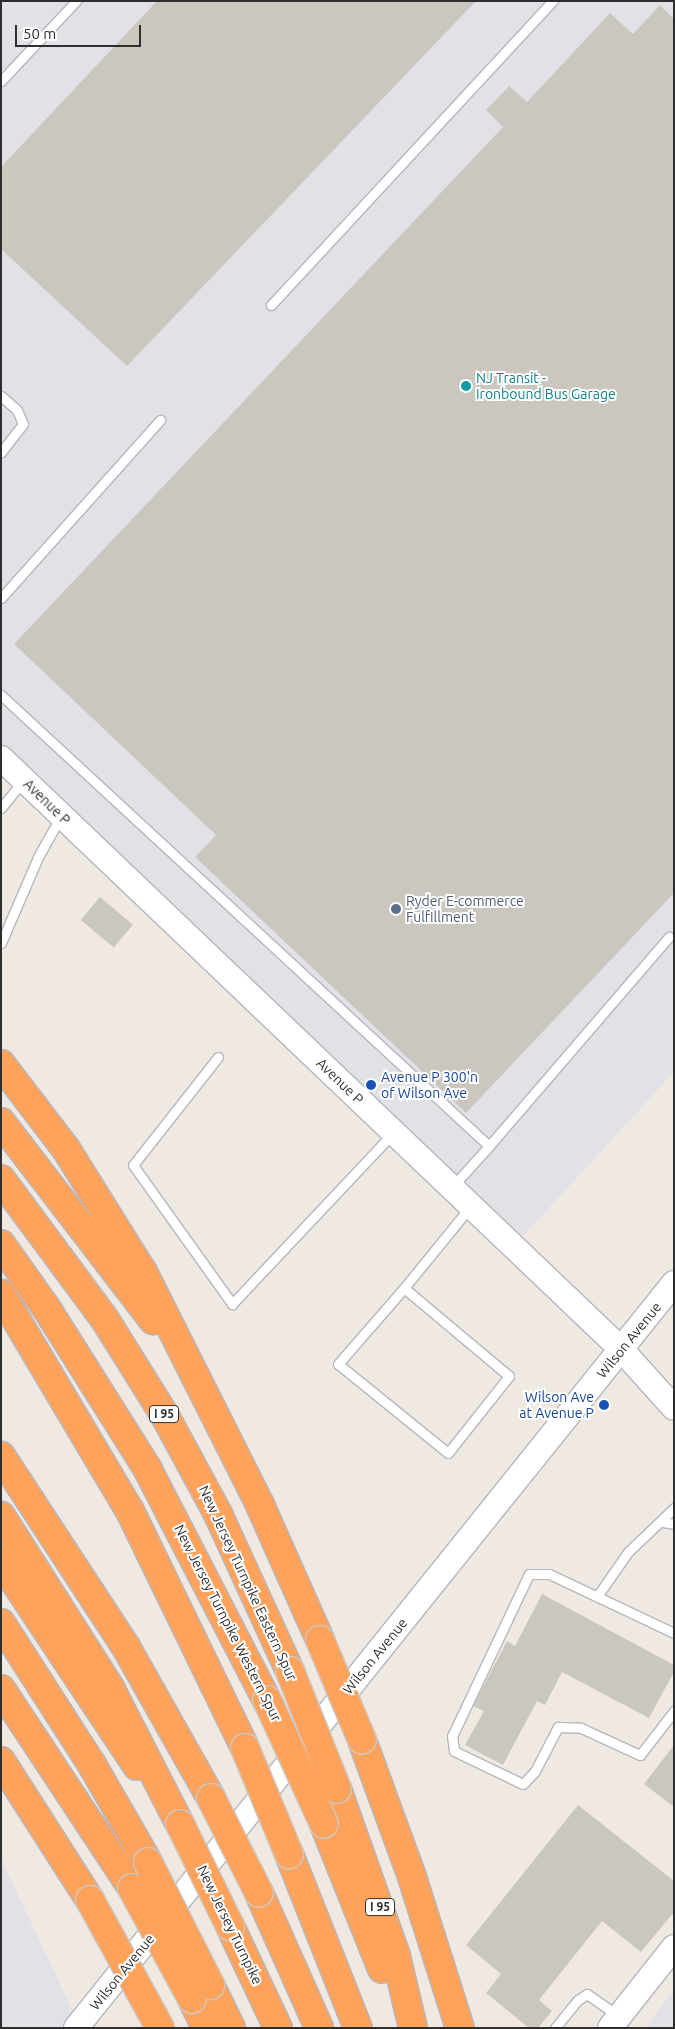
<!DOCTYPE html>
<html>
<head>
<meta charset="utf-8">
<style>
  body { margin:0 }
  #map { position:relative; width:675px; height:2029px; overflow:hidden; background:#efe9e1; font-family:Ubuntu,sans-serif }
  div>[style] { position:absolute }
  .industrial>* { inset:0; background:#e3e1e8 }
  .building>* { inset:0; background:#cbc7bf; transform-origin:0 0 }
  .roads { filter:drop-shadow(1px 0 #b4b7c1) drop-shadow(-1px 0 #b4b7c1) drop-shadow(0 1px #b4b7c1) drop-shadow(0 -1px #b4b7c1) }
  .lane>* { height:9px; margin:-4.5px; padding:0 4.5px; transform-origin:4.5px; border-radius:4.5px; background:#fff }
  .secondary>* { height:24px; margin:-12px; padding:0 12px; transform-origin:12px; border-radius:12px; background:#fff }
  .highway>* { height:28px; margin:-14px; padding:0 14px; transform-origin:14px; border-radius:14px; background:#ffa35c }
  .bridges { filter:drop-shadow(1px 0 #c9c9c9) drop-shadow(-1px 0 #c9c9c9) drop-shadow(0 1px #c9c9c9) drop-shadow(0 -1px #c9c9c9) }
  .highway-bridge>* { height:28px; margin:-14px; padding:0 14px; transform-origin:14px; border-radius:14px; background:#ffa35c }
  .dots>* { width:14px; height:14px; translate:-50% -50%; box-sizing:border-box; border:2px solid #fff; border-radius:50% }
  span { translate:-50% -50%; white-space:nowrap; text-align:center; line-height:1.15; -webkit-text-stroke:4px #fff; paint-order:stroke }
  .shield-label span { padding:1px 4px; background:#fff; border:1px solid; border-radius:4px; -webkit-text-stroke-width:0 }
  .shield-label { font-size:12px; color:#2e2e2e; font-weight:700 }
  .culture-label { font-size:14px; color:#0d838f }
  .left { translate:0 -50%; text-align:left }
  .street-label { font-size:14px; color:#2e2e2e }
  .service-label { font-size:14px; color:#4e5e75 }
  .transit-label { font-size:14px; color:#164399 }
  .right { translate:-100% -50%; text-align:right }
  .frame { position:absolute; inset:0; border:2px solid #2e2e2e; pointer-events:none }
  .scale { position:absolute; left:15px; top:25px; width:126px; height:22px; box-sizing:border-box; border:2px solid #2e2e2e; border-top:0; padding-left:6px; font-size:15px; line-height:18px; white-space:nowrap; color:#2e2e2e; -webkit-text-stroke:4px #fff; paint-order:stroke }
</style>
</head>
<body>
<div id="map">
  <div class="industrial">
    <div style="clip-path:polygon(1px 1px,674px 1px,674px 1072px,514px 1246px,1px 761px)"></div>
    <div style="clip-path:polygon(1px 1859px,81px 2028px,1px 2028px)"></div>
    <div style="clip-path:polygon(674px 1990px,674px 2028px,645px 2028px,648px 2024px)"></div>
  </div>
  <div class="building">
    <div style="clip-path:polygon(157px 1px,476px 1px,127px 366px,1px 249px,1px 167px)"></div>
    <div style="clip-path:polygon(660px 5px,674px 19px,674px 893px,466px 1113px,195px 857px,216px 835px,14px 644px,503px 127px,486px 110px,509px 86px,527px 102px,610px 13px,633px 34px)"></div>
    <div style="left:100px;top:897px;width:43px;height:30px;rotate:40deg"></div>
    <div style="clip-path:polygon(542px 1594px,674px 1665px,674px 1672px,649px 1718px,562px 1672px,545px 1705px,537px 1701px,503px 1765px,465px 1745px,484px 1711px,473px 1706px,507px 1641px,515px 1646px)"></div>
    <div style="clip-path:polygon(674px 1745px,674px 1807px,644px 1784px)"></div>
    <div style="clip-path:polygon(578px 1805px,674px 1881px,674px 1912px,641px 1952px,602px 1921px,539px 2000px,552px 2011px,538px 2028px,529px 2028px,486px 1993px,501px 1974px,466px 1945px)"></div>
  </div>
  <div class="roads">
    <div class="lane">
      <div style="left:1px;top:81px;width:110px;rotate:-46.8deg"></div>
      <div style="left:271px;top:305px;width:415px;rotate:-47.2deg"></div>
      <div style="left:1px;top:396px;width:21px;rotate:41deg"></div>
      <div style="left:17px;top:410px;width:15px;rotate:67deg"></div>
      <div style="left:23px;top:424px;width:36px;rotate:128deg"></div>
      <div style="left:1px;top:598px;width:239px;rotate:-48.2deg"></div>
      <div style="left:1px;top:695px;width:664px;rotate:42.74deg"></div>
      <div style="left:489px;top:1146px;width:55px;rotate:132.1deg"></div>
      <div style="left:1px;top:808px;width:36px;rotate:-51deg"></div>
      <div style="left:1px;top:943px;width:94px;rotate:-66.7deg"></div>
      <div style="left:38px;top:857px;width:47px;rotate:-60.7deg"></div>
      <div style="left:218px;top:1057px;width:137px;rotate:128.2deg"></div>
      <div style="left:133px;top:1165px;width:171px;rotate:54.5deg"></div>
      <div style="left:232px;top:1304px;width:233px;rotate:-46.7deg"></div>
      <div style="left:489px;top:1146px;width:276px;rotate:-49.3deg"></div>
      <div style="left:404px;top:1288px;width:137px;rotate:40deg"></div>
      <div style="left:509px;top:1376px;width:98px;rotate:128.4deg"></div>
      <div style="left:448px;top:1453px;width:141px;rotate:-141deg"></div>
      <div style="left:338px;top:1364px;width:101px;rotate:-49deg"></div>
      <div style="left:404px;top:1288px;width:104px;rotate:-50.8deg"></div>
      <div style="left:663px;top:1522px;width:11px;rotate:10deg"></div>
      <div style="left:598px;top:1595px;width:52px;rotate:-55.1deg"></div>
      <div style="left:628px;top:1552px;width:64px;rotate:-43.7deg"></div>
      <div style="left:674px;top:1633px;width:138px;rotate:-154.7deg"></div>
      <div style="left:549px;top:1574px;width:20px;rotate:180deg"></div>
      <div style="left:529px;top:1574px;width:179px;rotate:115.4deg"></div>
      <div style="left:452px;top:1736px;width:15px;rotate:82deg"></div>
      <div style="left:454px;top:1751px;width:76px;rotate:25.6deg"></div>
      <div style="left:523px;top:1784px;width:18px;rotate:-47deg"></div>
      <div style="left:535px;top:1771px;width:50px;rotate:-62.4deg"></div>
      <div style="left:558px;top:1727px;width:23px;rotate:2deg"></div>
      <div style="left:581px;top:1728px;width:65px;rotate:24.6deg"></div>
      <div style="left:640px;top:1755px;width:56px;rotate:-52.3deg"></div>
      <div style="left:555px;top:2028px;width:36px;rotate:-51deg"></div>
      <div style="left:578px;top:2000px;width:11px;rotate:-34deg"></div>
      <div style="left:587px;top:1994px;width:38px;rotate:35deg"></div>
    </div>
    <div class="secondary">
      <div style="left:1px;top:758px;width:857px;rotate:43.63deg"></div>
      <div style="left:621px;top:1349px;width:79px;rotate:48.1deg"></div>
      <div style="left:76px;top:2028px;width:955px;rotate:-51.25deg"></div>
      <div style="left:610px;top:2028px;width:103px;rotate:-51.7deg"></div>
    </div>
    <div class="highway">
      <div style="left:1px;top:1064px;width:107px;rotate:52.6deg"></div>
      <div style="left:66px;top:1149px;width:145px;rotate:58deg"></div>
      <div style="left:143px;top:1272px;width:261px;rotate:63.3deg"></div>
      <div style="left:260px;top:1505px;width:148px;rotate:66deg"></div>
      <div style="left:1px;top:1122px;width:250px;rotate:52.5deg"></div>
      <div style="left:1px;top:1179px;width:173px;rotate:53.5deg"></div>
      <div style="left:104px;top:1318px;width:113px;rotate:58deg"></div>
      <div style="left:164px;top:1414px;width:114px;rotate:61.6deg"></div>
      <div style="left:218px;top:1514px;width:173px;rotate:65.4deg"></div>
      <div style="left:1px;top:1244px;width:80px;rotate:54.7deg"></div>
      <div style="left:47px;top:1309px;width:188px;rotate:57.8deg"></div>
      <div style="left:147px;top:1468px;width:261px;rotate:62.7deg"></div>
      <div style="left:1px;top:1294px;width:252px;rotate:59.3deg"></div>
      <div style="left:130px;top:1511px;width:263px;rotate:64.1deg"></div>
      <div style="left:1px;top:1456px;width:228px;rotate:56.8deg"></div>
      <div style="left:126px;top:1647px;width:173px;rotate:60.6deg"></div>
      <div style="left:1px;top:1516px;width:204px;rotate:57.6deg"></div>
      <div style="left:110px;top:1688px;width:153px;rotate:62.8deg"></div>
      <div style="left:1px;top:1561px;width:246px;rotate:56.4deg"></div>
      <div style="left:1px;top:1623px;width:166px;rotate:57.3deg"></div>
      <div style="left:91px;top:1763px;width:114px;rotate:60.1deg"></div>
      <div style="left:1px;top:1689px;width:238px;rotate:56.6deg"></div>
      <div style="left:362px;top:1740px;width:146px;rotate:69.9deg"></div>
      <div style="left:412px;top:1877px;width:158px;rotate:72.4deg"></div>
      <div style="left:1px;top:1761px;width:165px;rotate:57.4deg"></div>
      <div style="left:337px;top:1789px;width:177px;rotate:70.5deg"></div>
      <div style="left:396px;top:1956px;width:74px;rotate:76.7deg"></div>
      <div style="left:324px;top:1824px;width:156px;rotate:68.2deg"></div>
      <div style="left:289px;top:1854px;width:187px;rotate:68.4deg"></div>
      <div style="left:259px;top:1893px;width:148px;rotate:66deg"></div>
      <div style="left:230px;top:1926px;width:113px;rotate:64.8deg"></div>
      <div style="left:210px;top:1985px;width:48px;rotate:64deg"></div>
      <div style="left:192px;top:1999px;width:32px;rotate:64deg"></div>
    </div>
  </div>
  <div class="bridges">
    <div class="highway-bridge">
      <div style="left:320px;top:1640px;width:108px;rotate:67.2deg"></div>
      <div style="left:290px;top:1671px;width:127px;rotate:68.3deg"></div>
      <div style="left:267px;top:1700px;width:136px;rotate:65.3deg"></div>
      <div style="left:245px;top:1748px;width:115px;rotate:67.5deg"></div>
      <div style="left:211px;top:1798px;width:106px;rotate:63.2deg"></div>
      <div style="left:180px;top:1824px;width:114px;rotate:63.9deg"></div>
      <div style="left:148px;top:1862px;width:138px;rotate:63.2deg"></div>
      <div style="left:132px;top:1888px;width:126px;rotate:61.6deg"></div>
      <div style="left:90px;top:1900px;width:146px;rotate:61.3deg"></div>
    </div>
  </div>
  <div class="dots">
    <div style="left:466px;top:386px;background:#0f9aa8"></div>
    <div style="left:396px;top:909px;background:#5c6f8a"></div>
    <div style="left:371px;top:1085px;background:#1a4fb4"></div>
    <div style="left:604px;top:1405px;background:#1a4fb4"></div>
  </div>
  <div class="shield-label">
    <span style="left:164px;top:1414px">I 95</span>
    <span style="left:380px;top:1907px">I 95</span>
  </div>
  <div class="culture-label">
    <span class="left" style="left:476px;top:386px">NJ Transit -<br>Ironbound Bus Garage</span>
  </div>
  <div class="street-label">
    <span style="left:47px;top:802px;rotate:44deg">Avenue P</span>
    <span style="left:340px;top:1081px;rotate:44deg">Avenue P</span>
    <span style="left:629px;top:1340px;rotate:-51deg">Wilson Avenue</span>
    <span style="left:248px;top:1583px;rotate:65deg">New Jersey Turnpike Eastern Spur</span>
    <span style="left:228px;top:1623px;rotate:63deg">New Jersey Turnpike Western Spur</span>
    <span style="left:375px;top:1656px;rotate:-51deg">Wilson Avenue</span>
    <span style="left:230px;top:1925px;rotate:64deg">New Jersey Turnpike</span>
    <span style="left:122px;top:1972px;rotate:-51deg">Wilson Avenue</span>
  </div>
  <div class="service-label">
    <span class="left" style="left:406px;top:909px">Ryder E-commerce<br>Fulfillment</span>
  </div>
  <div class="transit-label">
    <span class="left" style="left:381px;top:1085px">Avenue P 300'n<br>of Wilson Ave</span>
    <span class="right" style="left:594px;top:1405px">Wilson Ave<br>at Avenue P</span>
  </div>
  <div class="frame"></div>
  <div class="scale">50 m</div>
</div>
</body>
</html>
